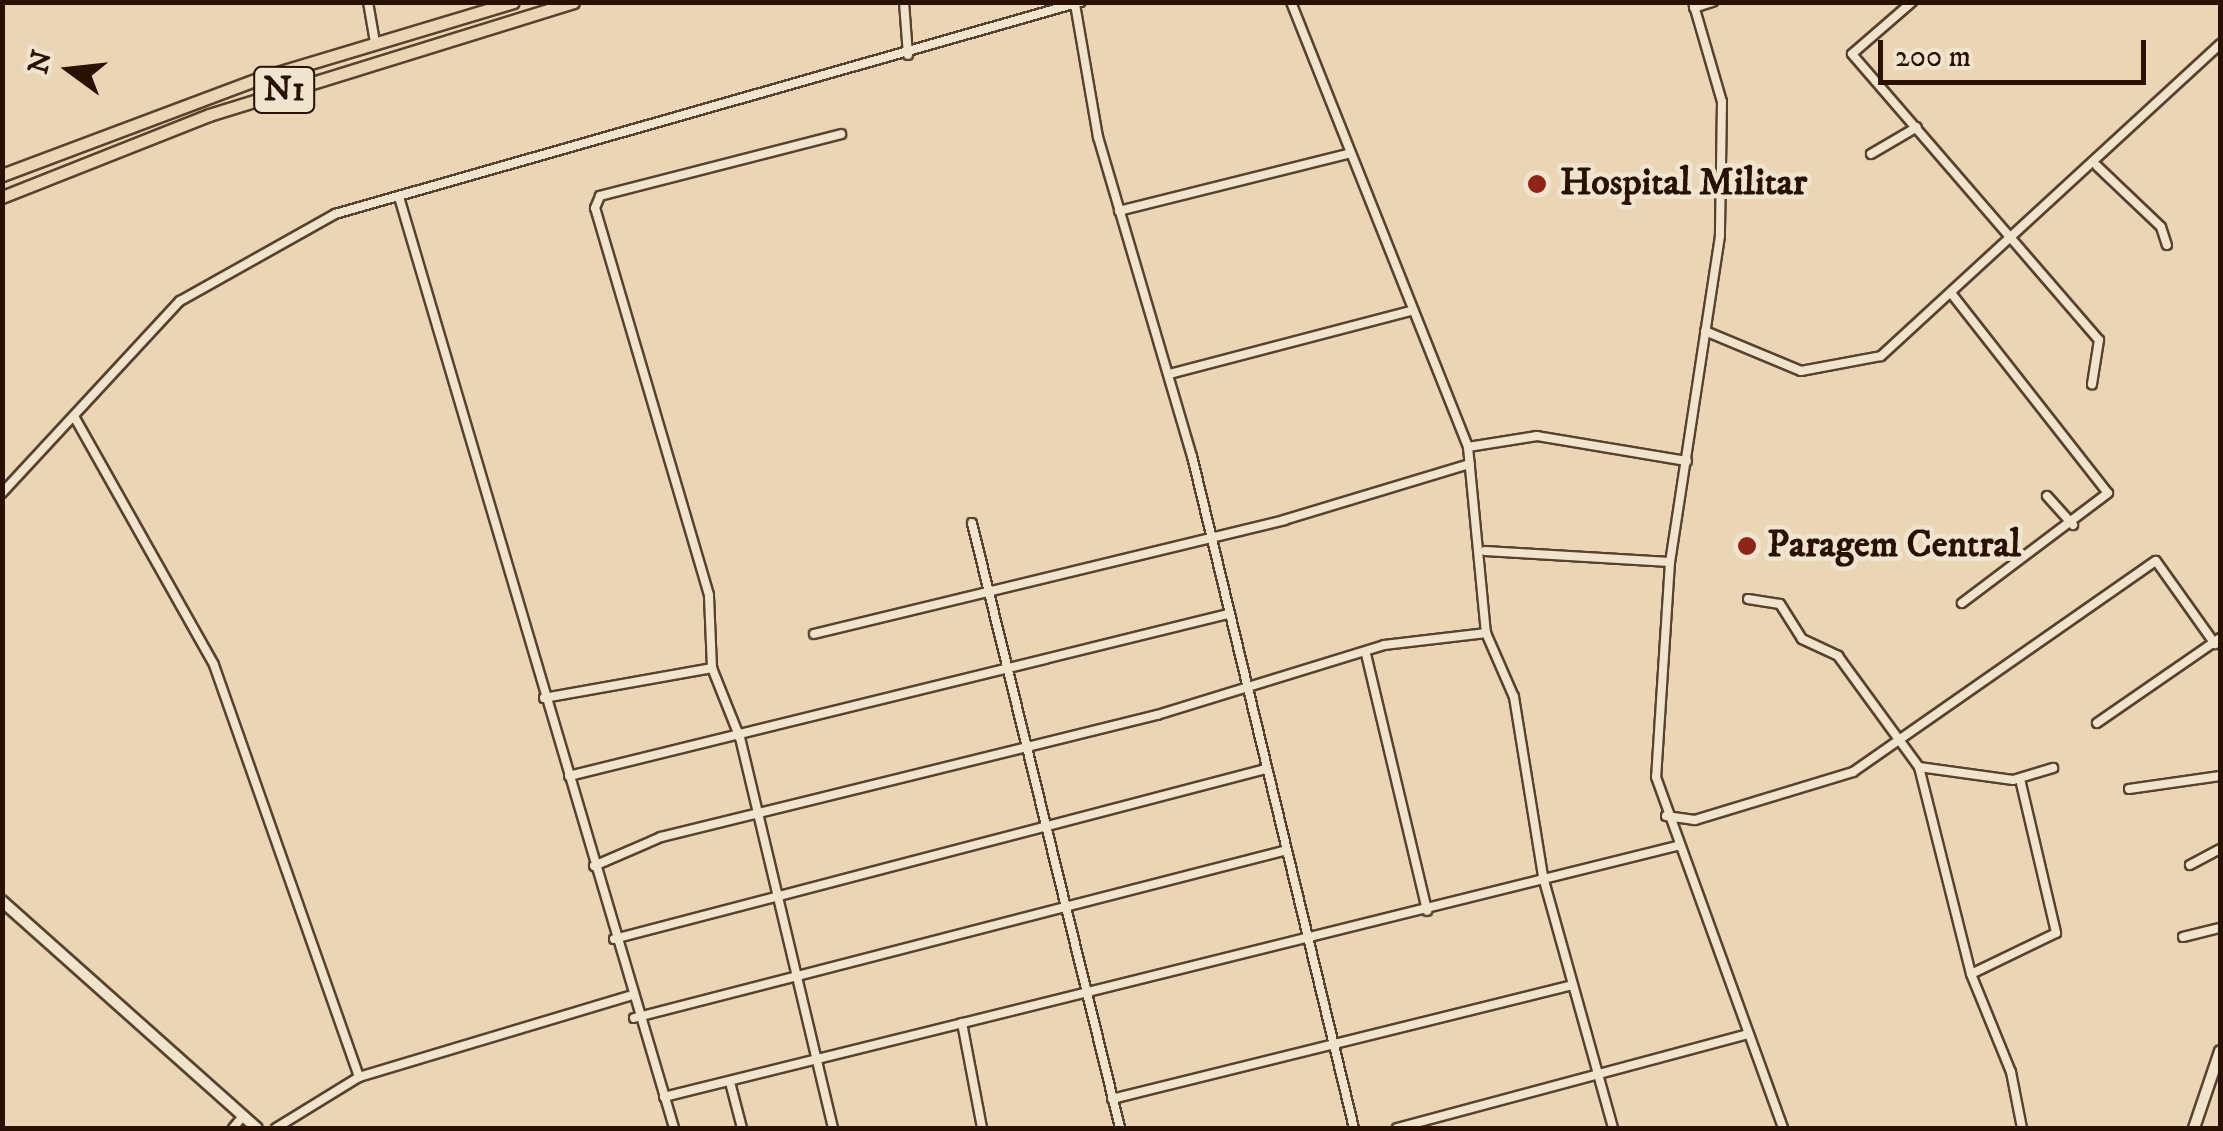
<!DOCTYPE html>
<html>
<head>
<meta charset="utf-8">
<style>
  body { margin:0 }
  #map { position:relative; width:2223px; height:1131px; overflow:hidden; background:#ead6b4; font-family:"IM FELL DW Pica",serif }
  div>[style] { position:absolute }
  .roads { filter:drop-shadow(2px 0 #59422d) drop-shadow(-2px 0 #59422d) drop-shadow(0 2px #59422d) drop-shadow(0 -2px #59422d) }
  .street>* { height:8px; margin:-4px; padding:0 4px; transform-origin:4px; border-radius:4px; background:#f1e4ce }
  .secondary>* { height:10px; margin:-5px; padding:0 5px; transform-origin:5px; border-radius:5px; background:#f1e4ce }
  .primary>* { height:11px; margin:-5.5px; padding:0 5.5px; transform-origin:5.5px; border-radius:5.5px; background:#ead6b4 }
  .dots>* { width:28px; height:28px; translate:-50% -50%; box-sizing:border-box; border:5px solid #f1e4ce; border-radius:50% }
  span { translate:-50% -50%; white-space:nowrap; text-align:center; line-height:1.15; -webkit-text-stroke:9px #f1e4ce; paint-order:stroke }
  .shield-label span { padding:2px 8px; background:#f1e4ce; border:2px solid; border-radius:8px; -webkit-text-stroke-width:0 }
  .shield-label { font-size:35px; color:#291100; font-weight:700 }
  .poi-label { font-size:38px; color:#291100; font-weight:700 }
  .left { translate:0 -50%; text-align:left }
  .frame { position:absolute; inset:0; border:5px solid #291100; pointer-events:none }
  .north { position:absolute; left:20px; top:20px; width:100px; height:100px; -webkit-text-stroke:8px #f1e4ce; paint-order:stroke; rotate:285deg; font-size:28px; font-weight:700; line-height:40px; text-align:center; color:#291100 }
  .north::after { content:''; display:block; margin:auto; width:35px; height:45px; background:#291100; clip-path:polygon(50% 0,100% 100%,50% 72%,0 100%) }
  .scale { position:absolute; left:1878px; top:40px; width:268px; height:45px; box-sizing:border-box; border:5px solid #291100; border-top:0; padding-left:12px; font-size:30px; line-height:35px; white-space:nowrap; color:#291100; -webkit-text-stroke:8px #f1e4ce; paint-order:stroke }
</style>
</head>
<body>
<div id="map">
  <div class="roads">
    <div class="street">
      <div style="left:368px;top:2px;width:41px;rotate:80.1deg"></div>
      <div style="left:904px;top:2px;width:53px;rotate:85.7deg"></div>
      <div style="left:1291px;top:2px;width:479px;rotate:68.3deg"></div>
      <div style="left:1468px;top:447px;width:187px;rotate:84.5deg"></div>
      <div style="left:1486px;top:633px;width:70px;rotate:66.4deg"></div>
      <div style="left:1514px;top:697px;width:182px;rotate:80.8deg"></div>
      <div style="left:1543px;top:877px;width:261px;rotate:74.4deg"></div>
      <div style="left:1693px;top:2px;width:104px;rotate:73.8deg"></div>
      <div style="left:1722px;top:102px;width:134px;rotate:90.9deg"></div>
      <div style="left:1720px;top:236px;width:330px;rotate:98.7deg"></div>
      <div style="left:1670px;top:562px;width:215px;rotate:93.7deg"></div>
      <div style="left:1656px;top:777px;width:373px;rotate:70.1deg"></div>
      <div style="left:1912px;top:2px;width:79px;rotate:139.1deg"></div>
      <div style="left:1852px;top:54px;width:378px;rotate:49.2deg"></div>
      <div style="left:2099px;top:340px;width:45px;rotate:99deg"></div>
      <div style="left:1075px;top:4px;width:135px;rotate:80.2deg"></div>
      <div style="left:1098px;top:137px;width:333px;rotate:73.6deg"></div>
      <div style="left:1192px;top:456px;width:691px;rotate:76.45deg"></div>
      <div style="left:1694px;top:8px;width:20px;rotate:-18deg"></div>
      <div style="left:1871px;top:154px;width:53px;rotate:-30.4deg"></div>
      <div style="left:2097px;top:166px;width:88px;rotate:43.6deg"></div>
      <div style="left:2161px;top:227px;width:19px;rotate:72deg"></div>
      <div style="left:399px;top:197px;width:971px;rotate:73.54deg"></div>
      <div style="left:1119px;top:211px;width:236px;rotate:-14deg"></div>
      <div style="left:1951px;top:293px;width:254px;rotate:51.9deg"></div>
      <div style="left:2108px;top:493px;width:183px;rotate:143deg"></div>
      <div style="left:1705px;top:331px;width:104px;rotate:22.6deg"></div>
      <div style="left:1801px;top:371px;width:81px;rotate:-10.6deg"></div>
      <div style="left:1881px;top:356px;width:461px;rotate:-42.6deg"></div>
      <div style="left:1169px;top:374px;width:250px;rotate:-14.6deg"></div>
      <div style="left:75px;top:418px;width:283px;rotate:60.6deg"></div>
      <div style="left:214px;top:665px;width:437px;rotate:70.6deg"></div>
      <div style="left:359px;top:1077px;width:282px;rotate:-16.7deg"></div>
      <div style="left:1468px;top:447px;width:70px;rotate:-9.1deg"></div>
      <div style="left:1537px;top:436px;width:152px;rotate:9.5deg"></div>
      <div style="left:2px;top:493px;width:262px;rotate:-47.2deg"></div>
      <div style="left:180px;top:301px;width:178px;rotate:-29.3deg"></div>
      <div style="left:335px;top:214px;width:775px;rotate:-15.88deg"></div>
      <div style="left:2047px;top:496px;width:39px;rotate:48deg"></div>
      <div style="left:972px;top:523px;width:623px;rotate:76.25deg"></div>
      <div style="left:1485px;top:551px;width:185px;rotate:3.4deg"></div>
      <div style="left:1748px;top:599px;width:32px;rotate:9deg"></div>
      <div style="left:1780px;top:604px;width:41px;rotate:57.8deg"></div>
      <div style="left:1802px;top:639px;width:40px;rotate:25deg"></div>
      <div style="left:1838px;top:656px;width:137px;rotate:53.9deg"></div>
      <div style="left:1919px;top:767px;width:213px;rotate:75.9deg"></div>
      <div style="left:814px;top:634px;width:484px;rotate:-13.6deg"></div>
      <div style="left:1284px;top:520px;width:194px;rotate:-16.8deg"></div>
      <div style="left:1366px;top:654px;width:264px;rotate:76.6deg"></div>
      <div style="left:544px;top:698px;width:171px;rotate:-10.1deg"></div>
      <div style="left:2097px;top:723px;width:150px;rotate:-34.6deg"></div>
      <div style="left:1919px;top:767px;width:95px;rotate:7.9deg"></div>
      <div style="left:2013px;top:780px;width:42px;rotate:-16.7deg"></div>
      <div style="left:569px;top:776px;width:679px;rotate:-13.81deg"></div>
      <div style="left:2020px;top:779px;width:158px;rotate:76.8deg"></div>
      <div style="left:2056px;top:933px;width:94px;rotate:154.2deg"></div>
      <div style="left:1971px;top:974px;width:106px;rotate:67.8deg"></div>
      <div style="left:2011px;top:1072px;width:57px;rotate:78.9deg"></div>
      <div style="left:2129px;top:789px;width:92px;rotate:-8.1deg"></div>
      <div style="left:1666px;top:816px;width:29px;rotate:8deg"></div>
      <div style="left:1695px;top:820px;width:165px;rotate:-16.9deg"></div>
      <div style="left:1853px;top:772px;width:369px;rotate:-34.9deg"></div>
      <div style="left:2156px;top:561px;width:102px;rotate:54.6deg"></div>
      <div style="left:2190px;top:865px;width:34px;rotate:-28deg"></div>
      <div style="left:594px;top:866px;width:73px;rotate:-23.4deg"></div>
      <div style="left:661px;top:837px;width:511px;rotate:-13.82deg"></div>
      <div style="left:1157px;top:715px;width:238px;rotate:-17.1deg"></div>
      <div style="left:1384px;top:645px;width:103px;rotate:-6.7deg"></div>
      <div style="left:2183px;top:937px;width:38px;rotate:-14deg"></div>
      <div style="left:614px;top:939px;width:670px;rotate:-14.62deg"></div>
      <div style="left:634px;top:1018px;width:670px;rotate:-14.43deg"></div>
      <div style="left:962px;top:1023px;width:107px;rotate:79.2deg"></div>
      <div style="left:731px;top:1086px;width:43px;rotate:75.3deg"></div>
      <div style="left:664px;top:1097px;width:1044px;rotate:-13.92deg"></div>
      <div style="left:1112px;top:1099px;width:473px;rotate:-13.9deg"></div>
      <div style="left:233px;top:1128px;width:16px;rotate:-50deg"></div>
      <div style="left:276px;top:1128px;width:97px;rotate:-31.6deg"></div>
      <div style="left:833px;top:1128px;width:401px;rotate:-103.4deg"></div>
      <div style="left:740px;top:738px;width:75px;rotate:-111.8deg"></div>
      <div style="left:712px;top:668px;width:73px;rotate:-92.4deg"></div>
      <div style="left:709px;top:595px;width:403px;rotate:-106.4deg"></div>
      <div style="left:595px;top:208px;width:13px;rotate:-67deg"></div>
      <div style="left:600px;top:196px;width:249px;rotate:-14.4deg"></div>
      <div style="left:1397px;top:1128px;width:363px;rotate:-15deg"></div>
    </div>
    <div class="secondary">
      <div style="left:2px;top:901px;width:341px;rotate:41.7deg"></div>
      <div style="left:2194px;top:1128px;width:81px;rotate:-71.3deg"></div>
    </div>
    <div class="primary">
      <div style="left:2px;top:175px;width:272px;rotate:-20.6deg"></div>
      <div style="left:257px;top:79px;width:267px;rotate:-16.7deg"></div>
      <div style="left:2px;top:197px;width:223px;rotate:-21.6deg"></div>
      <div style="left:209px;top:115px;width:381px;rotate:-17.2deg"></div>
    </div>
  </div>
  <div class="dots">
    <div style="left:1537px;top:184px;background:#8f2418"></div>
    <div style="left:1747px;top:546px;background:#8f2418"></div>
  </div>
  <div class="shield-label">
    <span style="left:284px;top:90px">N1</span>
  </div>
  <div class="poi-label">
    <span class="left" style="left:1560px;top:184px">Hospital Militar</span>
    <span class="left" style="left:1767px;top:546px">Paragem Central</span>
  </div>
  <div class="frame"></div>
  <div class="north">N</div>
  <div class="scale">200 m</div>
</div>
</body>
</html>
